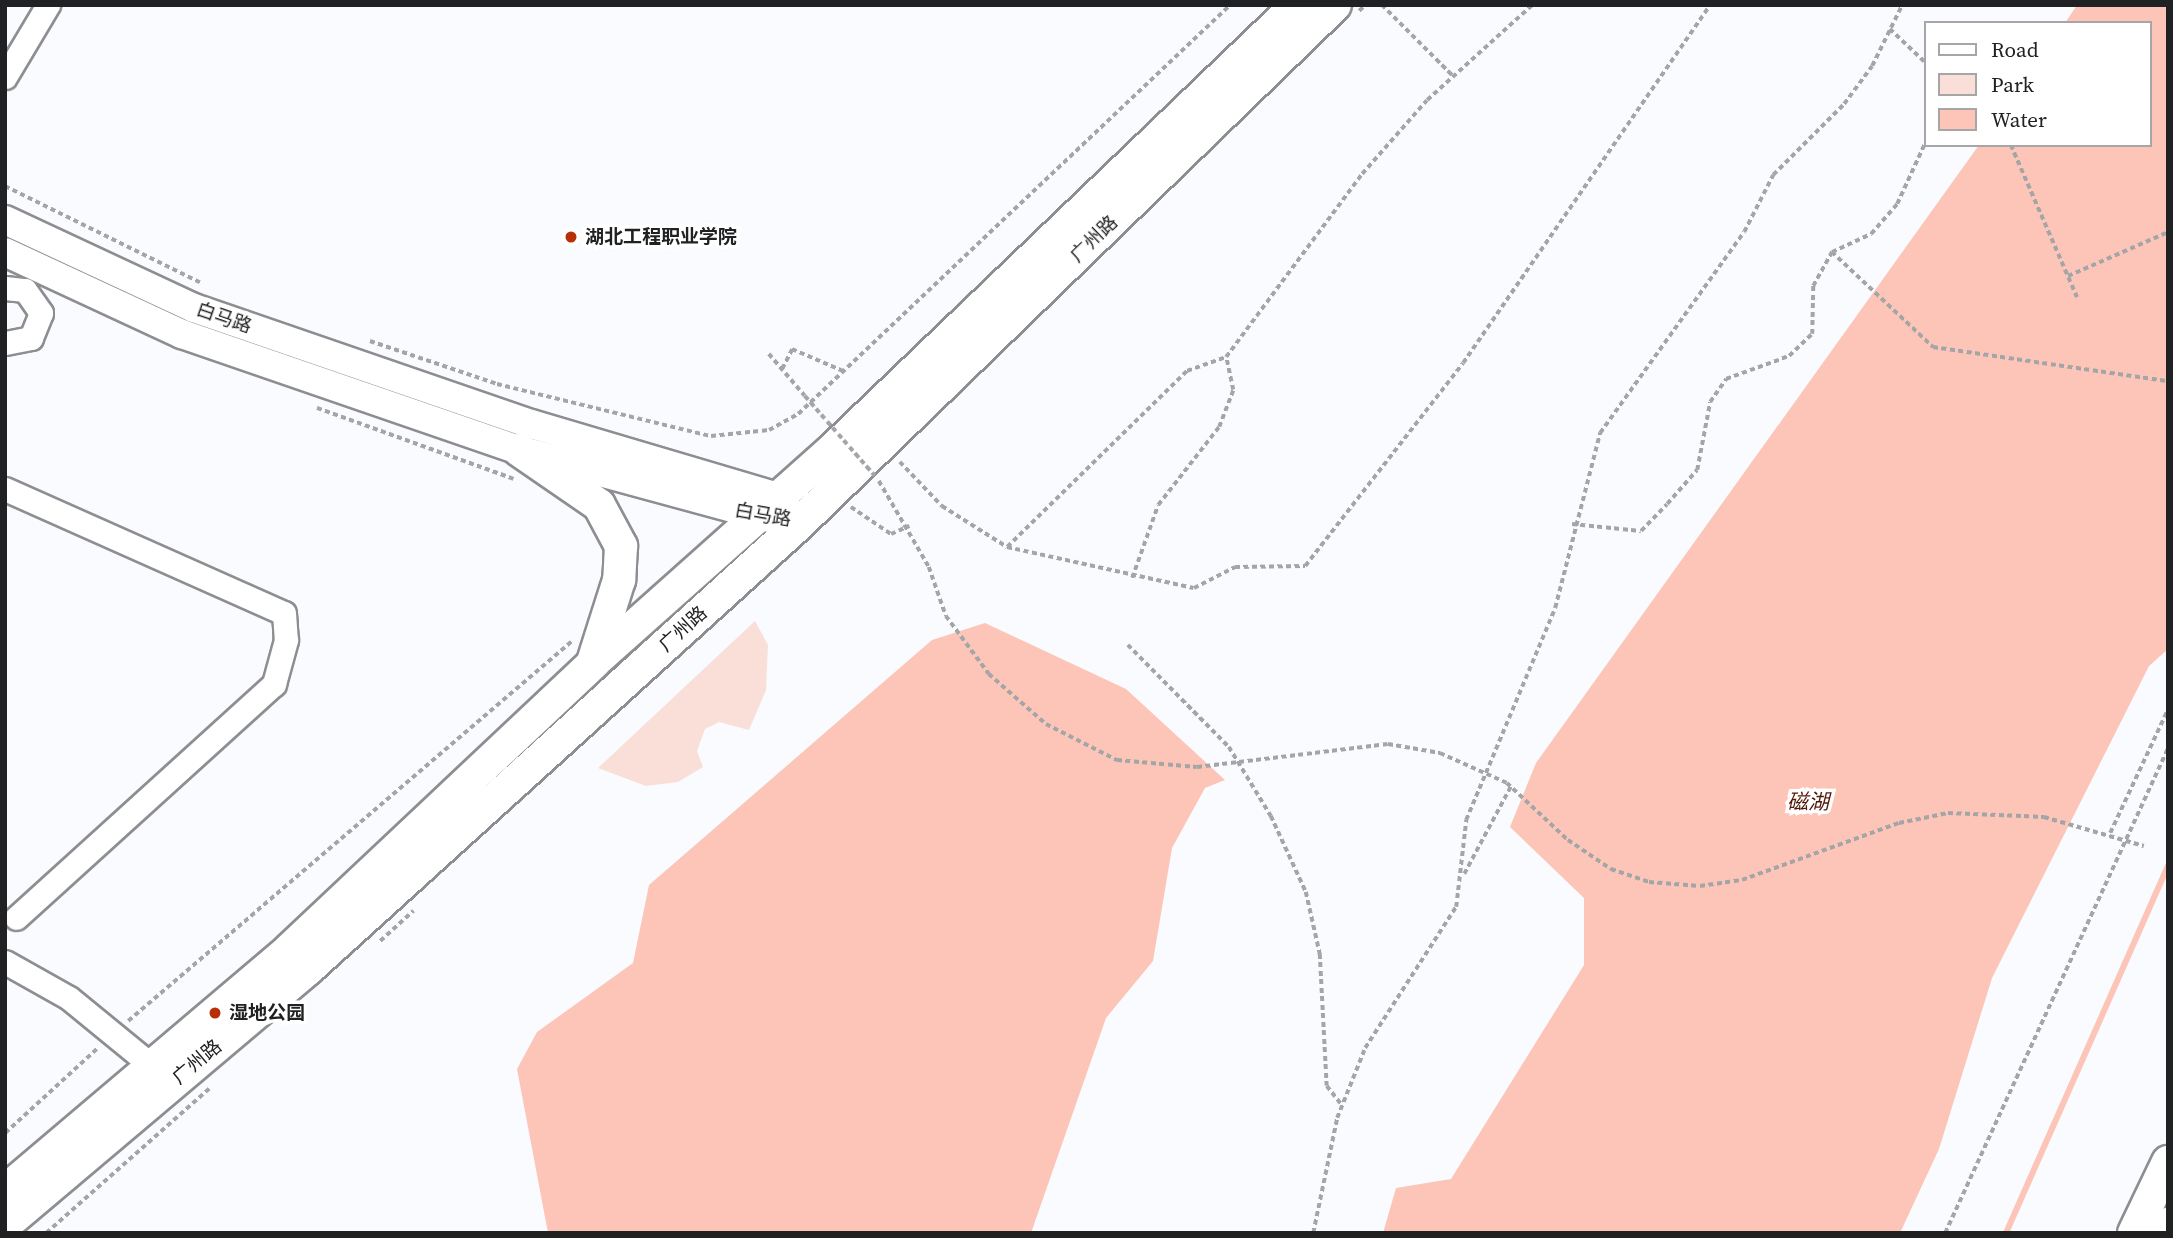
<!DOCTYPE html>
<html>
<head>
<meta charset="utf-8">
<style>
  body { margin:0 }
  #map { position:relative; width:2173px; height:1238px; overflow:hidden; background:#f9fbfe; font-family:"Source Serif 4","Noto Sans SC",serif }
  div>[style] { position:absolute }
  .green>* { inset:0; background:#fadfd8 }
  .water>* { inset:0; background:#fcc5b7 }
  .stream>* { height:6px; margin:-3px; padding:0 3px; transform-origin:3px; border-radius:3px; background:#fcc5b7 }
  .path>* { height:3.5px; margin-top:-1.75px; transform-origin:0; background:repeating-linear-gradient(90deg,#a4a5a7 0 5px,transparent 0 8.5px) }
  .roads { filter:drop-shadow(2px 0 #8d8e91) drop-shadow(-2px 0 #8d8e91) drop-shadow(0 2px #8d8e91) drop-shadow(0 -2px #8d8e91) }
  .minor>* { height:23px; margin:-11.5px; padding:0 11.5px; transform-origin:11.5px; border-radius:11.5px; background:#fff }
  .tertiary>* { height:28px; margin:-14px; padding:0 14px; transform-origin:14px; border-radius:14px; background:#fff }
  .secondary>* { height:32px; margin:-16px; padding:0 16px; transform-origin:16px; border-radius:16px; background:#fff }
  .path-bridge>* { height:3.5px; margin-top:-1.75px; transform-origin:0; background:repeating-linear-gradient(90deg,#a4a5a7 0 5px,transparent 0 8.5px) }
  .dots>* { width:19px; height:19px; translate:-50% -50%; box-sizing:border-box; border:4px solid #fff; border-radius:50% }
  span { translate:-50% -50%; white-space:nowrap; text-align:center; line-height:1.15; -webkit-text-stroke:7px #fff; paint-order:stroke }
  .poi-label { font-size:19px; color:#202122; font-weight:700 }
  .left { translate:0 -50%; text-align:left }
  .street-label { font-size:19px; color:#202122 }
  .water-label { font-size:21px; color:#511709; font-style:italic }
  .frame { position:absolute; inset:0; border:7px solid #202122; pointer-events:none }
  .legend { position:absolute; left:1924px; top:21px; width:228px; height:126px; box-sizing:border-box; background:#fff; border:2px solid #a6a6a7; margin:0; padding:9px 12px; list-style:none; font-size:21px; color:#202122 }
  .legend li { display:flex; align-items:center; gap:14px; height:35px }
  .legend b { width:35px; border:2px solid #a6a6a7 }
</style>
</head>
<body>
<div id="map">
  <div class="green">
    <div style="clip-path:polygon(755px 621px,768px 645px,766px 690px,749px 730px,719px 722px,705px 729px,697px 751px,703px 767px,678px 782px,646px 786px,598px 768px)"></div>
  </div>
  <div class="water">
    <div style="clip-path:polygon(2077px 5px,2168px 5px,2168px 649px,2149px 666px,1992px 978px,1939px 1149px,1900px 1233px,1383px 1233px,1396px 1188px,1451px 1179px,1584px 965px,1584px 898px,1510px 827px,1536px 763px,1979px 145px,2150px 145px,2150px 23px,2065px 23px)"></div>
    <div style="clip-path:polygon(985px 623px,1126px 689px,1225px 780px,1205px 788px,1172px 848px,1153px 961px,1106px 1018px,1031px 1233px,548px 1233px,517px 1069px,537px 1032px,633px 963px,649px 885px,932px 640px)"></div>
  </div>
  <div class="stream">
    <div style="left:2006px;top:1233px;width:402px;rotate:-66.2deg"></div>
  </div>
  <div class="path">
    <div style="left:1382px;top:5px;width:99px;rotate:45deg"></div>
    <div style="left:1359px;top:11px;width:8px;rotate:-45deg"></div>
    <div style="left:1890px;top:29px;width:50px;rotate:43.4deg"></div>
    <div style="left:2011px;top:145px;width:166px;rotate:66.5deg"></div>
    <div style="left:5px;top:186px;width:219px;rotate:26.3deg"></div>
    <div style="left:1832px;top:252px;width:139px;rotate:43.2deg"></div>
    <div style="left:1933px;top:347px;width:236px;rotate:8.3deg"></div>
    <div style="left:2068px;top:276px;width:109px;rotate:-23.7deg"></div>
    <div style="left:370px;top:341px;width:134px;rotate:18.7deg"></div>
    <div style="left:497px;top:384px;width:220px;rotate:13.7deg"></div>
    <div style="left:711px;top:436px;width:58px;rotate:-5.9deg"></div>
    <div style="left:769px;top:430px;width:33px;rotate:-29deg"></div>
    <div style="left:798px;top:414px;width:595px;rotate:-43.43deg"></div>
    <div style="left:769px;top:354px;width:55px;rotate:49.4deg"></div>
    <div style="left:782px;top:369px;width:22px;rotate:-63deg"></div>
    <div style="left:792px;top:349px;width:56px;rotate:23.3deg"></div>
    <div style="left:317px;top:408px;width:209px;rotate:19.8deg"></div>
    <div style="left:900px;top:462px;width:61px;rotate:46.3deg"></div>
    <div style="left:942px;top:506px;width:77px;rotate:32.2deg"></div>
    <div style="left:1007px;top:547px;width:191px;rotate:12.4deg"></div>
    <div style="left:1194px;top:588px;width:46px;rotate:-27.1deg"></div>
    <div style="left:1235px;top:567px;width:70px;rotate:-0.8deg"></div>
    <div style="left:1305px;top:566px;width:257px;rotate:-52.1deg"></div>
    <div style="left:1463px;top:363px;width:435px;rotate:-55.4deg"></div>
    <div style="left:879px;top:481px;width:99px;rotate:59.8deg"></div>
    <div style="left:851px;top:507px;width:48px;rotate:34deg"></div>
    <div style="left:891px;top:534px;width:20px;rotate:-24deg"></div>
    <div style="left:1572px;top:524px;width:69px;rotate:5.8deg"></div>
    <div style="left:1641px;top:531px;width:37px;rotate:-46deg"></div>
    <div style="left:1667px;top:504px;width:45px;rotate:-48.6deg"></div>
    <div style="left:1697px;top:470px;width:69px;rotate:-79.2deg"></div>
    <div style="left:1710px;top:402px;width:28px;rotate:-55deg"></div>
    <div style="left:1726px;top:379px;width:67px;rotate:-20.1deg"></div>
    <div style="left:1789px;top:356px;width:32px;rotate:-44deg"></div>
    <div style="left:1812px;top:334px;width:48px;rotate:-88.8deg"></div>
    <div style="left:1813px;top:286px;width:39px;rotate:-61deg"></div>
    <div style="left:1832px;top:252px;width:43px;rotate:-24.8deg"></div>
    <div style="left:1871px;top:234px;width:40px;rotate:-49deg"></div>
    <div style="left:1897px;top:204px;width:69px;rotate:-65.3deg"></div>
    <div style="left:1007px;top:547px;width:252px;rotate:-44.4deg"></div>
    <div style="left:1187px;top:371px;width:41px;rotate:-19.7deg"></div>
    <div style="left:1226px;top:357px;width:228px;rotate:-53.4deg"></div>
    <div style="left:1362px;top:174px;width:98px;rotate:-48.7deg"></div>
    <div style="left:1427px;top:100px;width:142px;rotate:-42.1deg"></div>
    <div style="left:1132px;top:578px;width:77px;rotate:-70.4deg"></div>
    <div style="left:1158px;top:505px;width:99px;rotate:-52deg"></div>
    <div style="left:1219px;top:427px;width:40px;rotate:-69deg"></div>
    <div style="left:1233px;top:390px;width:34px;rotate:-102deg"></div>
    <div style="left:1128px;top:645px;width:144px;rotate:45.3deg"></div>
    <div style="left:1229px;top:747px;width:81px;rotate:58.7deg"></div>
    <div style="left:1271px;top:816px;width:84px;rotate:65.3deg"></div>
    <div style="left:1306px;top:892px;width:64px;rotate:77.3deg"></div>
    <div style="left:1320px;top:954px;width:132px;rotate:87deg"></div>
    <div style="left:1327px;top:1086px;width:24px;rotate:52deg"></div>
    <div style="left:2110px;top:833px;width:137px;rotate:-64.9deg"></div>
    <div style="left:1464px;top:874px;width:100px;rotate:-61.9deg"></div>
    <div style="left:380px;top:941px;width:45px;rotate:-42.3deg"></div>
    <div style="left:128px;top:1021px;width:584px;rotate:-40.56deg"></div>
    <div style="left:5px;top:1133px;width:127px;rotate:-42.5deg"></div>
    <div style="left:46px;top:1233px;width:219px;rotate:-41.5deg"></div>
    <div style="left:1313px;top:1233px;width:117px;rotate:-78.2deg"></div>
    <div style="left:1337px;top:1118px;width:75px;rotate:-68.2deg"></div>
    <div style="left:1365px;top:1048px;width:168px;rotate:-57.2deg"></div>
    <div style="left:1456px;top:907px;width:88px;rotate:-83.4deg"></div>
    <div style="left:1466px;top:820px;width:230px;rotate:-67.2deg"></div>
    <div style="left:1555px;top:608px;width:181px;rotate:-75.6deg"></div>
    <div style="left:1600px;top:433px;width:247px;rotate:-54.4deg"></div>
    <div style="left:1744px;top:232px;width:64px;rotate:-63deg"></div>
    <div style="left:1773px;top:175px;width:100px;rotate:-45deg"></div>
    <div style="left:1844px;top:104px;width:47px;rotate:-53.6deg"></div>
    <div style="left:1872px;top:66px;width:68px;rotate:-63.8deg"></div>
    <div style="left:1945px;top:1233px;width:534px;rotate:-65.31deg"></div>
  </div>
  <div class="roads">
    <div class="minor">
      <div style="left:5px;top:77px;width:84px;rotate:-59.2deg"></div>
      <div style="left:5px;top:288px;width:20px;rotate:6deg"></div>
      <div style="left:25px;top:290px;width:28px;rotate:55deg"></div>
      <div style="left:41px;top:313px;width:27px;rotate:112deg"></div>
      <div style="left:31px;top:338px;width:26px;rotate:169deg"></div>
      <div style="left:5px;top:489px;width:305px;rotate:24deg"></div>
      <div style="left:284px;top:613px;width:27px;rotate:86deg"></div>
      <div style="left:286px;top:640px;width:46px;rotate:105.3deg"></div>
      <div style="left:274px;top:684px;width:348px;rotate:137.8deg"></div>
      <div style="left:5px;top:962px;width:73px;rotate:29.4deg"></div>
      <div style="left:69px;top:998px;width:107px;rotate:39.3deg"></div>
    </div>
    <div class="tertiary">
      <div style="left:5px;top:220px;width:208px;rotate:25deg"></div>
      <div style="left:194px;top:308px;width:356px;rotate:19deg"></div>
      <div style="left:531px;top:424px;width:258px;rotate:16.5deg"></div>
      <div style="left:778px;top:497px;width:34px;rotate:52deg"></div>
      <div style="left:5px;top:252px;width:195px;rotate:24.9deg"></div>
      <div style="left:182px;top:334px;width:356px;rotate:19deg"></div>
      <div style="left:519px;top:450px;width:266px;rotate:15.2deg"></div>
    </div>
    <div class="secondary">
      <div style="left:519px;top:450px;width:97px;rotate:34.5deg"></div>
      <div style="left:599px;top:505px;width:47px;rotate:61.8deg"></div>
      <div style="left:621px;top:546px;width:34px;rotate:93deg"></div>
      <div style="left:619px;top:580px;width:83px;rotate:107.6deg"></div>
      <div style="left:5px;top:1191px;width:374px;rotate:-40.3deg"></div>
      <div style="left:290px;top:949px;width:417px;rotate:-43.3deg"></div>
      <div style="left:593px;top:663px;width:317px;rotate:-41.7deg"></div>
      <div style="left:830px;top:452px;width:646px;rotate:-43.75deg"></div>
      <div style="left:5px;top:1225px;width:397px;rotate:-40.2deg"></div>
      <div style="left:308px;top:969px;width:663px;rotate:-42.19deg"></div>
      <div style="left:799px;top:524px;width:746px;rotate:-44.08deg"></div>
      <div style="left:2134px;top:1233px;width:79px;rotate:-64.4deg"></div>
      <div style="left:2164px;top:1233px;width:10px;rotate:-66deg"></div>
    </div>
  </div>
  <div class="path-bridge">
    <div style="left:805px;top:396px;width:106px;rotate:48.8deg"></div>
    <div style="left:929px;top:567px;width:52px;rotate:70.9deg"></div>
    <div style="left:946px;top:616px;width:72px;rotate:53.4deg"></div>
    <div style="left:989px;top:674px;width:76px;rotate:41.3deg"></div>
    <div style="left:1046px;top:724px;width:80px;rotate:26.9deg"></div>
    <div style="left:1117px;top:760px;width:80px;rotate:5deg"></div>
    <div style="left:1197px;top:767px;width:192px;rotate:-6.9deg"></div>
    <div style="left:1388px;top:744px;width:53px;rotate:9.8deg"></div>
    <div style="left:1440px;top:753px;width:73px;rotate:24.1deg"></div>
    <div style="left:1507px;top:783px;width:83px;rotate:43.1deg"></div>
    <div style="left:1568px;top:840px;width:52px;rotate:34deg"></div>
    <div style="left:1611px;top:869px;width:40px;rotate:18.9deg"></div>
    <div style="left:1649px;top:882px;width:51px;rotate:4.5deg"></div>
    <div style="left:1700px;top:886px;width:42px;rotate:-8.1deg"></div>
    <div style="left:1742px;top:880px;width:167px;rotate:-20deg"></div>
    <div style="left:1899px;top:823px;width:50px;rotate:-11.5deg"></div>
    <div style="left:1948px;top:813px;width:96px;rotate:2.4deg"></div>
    <div style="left:2044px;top:817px;width:104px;rotate:16.2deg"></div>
  </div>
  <div class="dots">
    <div style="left:571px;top:237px;background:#b82e06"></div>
    <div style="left:215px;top:1013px;background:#b82e06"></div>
  </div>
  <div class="poi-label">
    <span class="left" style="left:585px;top:237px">湖北工程职业学院</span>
    <span class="left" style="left:229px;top:1013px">湿地公园</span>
  </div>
  <div class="street-label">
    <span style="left:1094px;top:239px;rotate:-44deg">广州路</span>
    <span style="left:224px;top:318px;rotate:19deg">白马路</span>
    <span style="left:763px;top:515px;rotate:10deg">白马路</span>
    <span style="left:683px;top:629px;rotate:-42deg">广州路</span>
    <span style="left:197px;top:1062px;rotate:-40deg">广州路</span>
  </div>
  <div class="water-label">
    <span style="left:1808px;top:802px">磁湖</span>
  </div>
  <div class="frame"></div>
  <ul class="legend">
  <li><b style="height:9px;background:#fff"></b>Road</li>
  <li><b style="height:19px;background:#fadfd8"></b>Park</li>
  <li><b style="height:19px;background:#fcc5b7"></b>Water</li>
  </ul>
</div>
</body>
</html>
